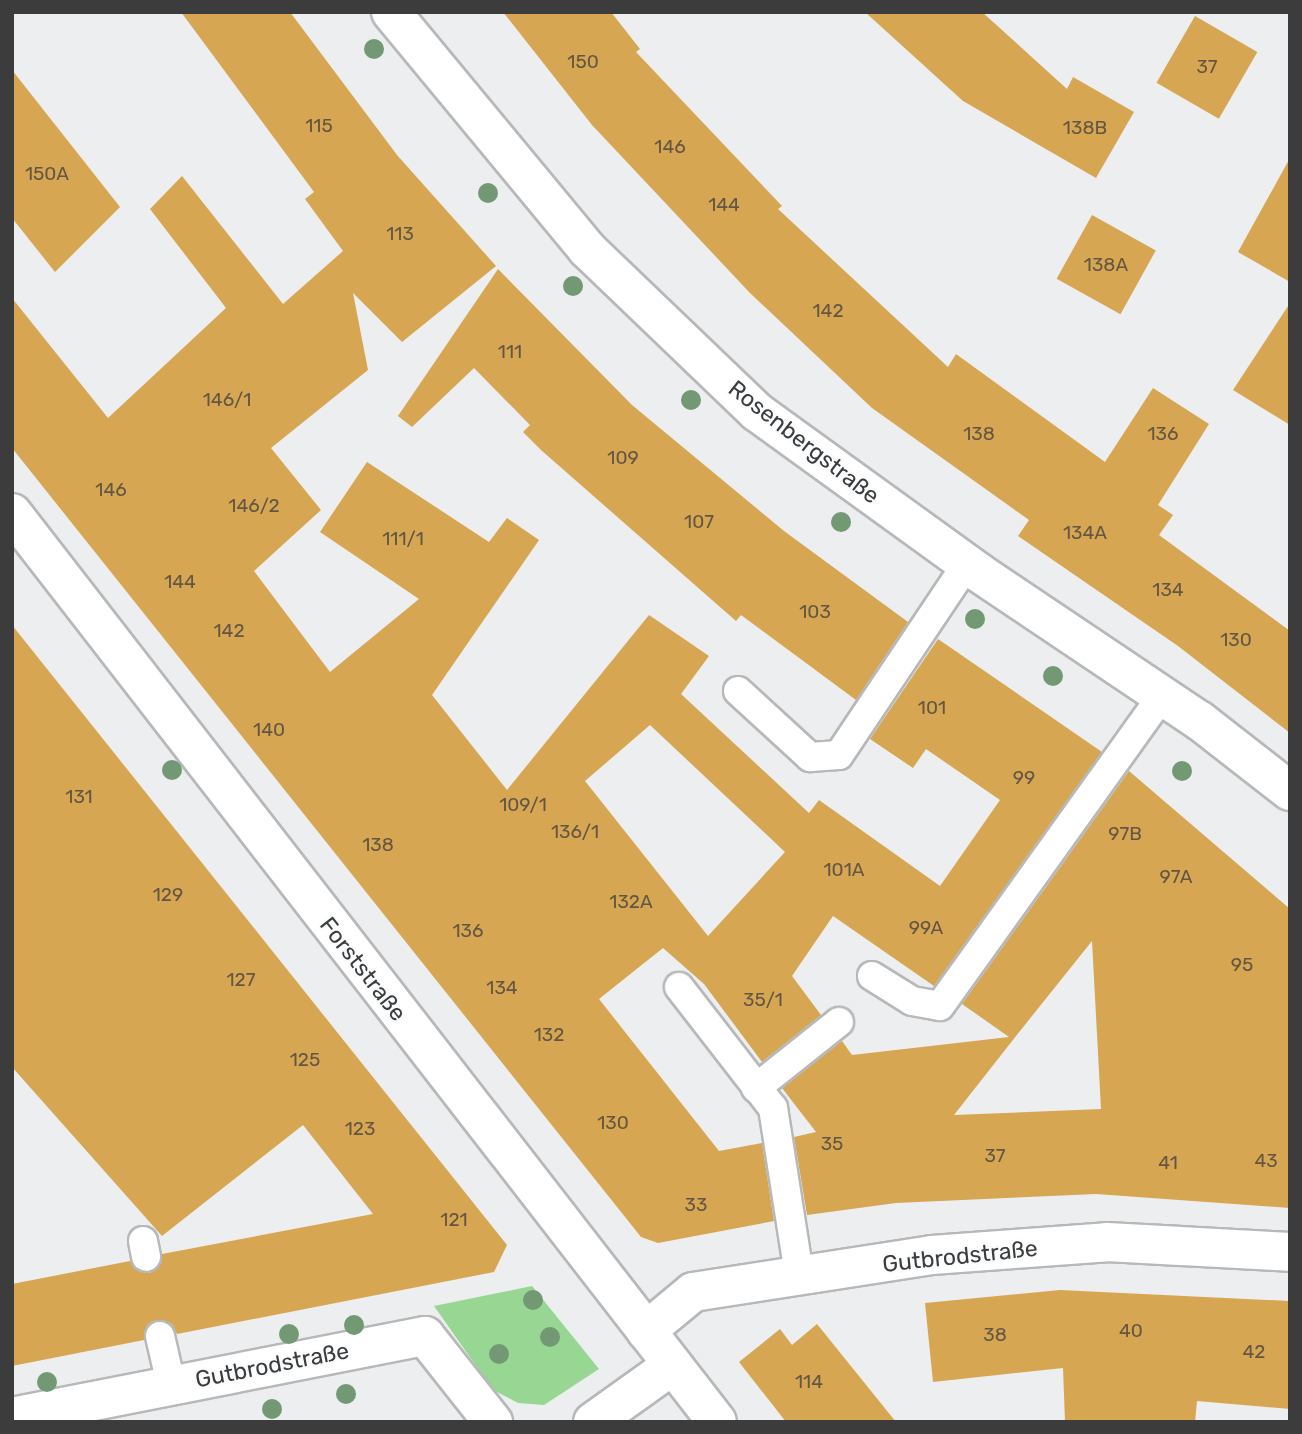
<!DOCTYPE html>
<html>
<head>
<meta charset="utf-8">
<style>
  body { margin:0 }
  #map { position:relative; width:1302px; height:1434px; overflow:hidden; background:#edeeef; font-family:Rubik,sans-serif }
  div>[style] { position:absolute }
  .green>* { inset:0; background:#97d793 }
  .building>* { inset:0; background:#d7a652; transform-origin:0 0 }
  .roads { filter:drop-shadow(2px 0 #b7b8b9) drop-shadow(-2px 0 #b7b8b9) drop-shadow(0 2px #b7b8b9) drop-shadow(0 -2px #b7b8b9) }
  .lane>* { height:28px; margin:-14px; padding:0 14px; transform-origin:14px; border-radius:14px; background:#fff }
  .street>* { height:38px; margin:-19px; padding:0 19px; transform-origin:19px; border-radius:19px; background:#fff }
  .trees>* { width:20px; height:20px; margin:-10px; border-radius:50%; background:#729874 }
  span { translate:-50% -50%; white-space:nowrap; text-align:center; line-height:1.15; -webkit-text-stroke:5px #fafcfd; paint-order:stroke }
  .number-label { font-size:19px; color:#635642 }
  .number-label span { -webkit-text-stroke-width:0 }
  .street-label { font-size:23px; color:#3c3c3d }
  .frame { position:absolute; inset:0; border:14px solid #3c3c3d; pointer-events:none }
</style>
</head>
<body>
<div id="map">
  <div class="green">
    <div style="clip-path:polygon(532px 1286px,599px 1369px,544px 1405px,518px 1403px,493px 1390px,434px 1306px)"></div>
  </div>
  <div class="building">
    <div style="clip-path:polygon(evenodd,181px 12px,290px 12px,397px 155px,496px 266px,402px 342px,353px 293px,368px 370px,271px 448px,321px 510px,254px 571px,330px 672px,419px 599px,320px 532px,367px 462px,489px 542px,507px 518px,539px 540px,432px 695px,507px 790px,649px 615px,709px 656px,681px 694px,809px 813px,819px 800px,940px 886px,1000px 800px,926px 749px,913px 768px,870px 739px,938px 639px,1102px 752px,934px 986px,833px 916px,792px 976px,821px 1015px,762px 1062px,704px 984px,663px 948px,599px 999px,719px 1151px,762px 1143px,774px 1221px,658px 1243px,641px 1237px,12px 448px,12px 298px,108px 418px,226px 308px,150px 209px,182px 176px,283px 304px,343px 251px,305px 199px,314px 192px,181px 12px,650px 725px,785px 852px,708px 936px,585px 781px,650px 725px)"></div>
    <div style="clip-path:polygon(503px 12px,611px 12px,640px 49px,636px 52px,782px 206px,778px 209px,948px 367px,956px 354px,1105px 462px,1153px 388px,1209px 424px,1158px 505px,1173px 515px,1159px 535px,1290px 631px,1290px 733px,1178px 646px,1018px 536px,1029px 520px,872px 408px,750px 293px,592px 125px)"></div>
    <div style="clip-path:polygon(865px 12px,982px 12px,1067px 89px,1073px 77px,1134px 112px,1096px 178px,963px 101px)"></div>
    <div style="left:1195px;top:16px;width:72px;height:77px;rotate:30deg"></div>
    <div style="clip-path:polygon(12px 70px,120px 207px,55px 272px,12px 218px)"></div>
    <div style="clip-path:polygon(1290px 158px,1290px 282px,1238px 252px)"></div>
    <div style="left:1092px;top:215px;width:73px;height:73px;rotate:29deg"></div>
    <div style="clip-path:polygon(498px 269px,632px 405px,784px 531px,908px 622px,856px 700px,741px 615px,736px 621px,541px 450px,523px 432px,530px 425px,474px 368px,412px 427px,398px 416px)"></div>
    <div style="clip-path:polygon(1290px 303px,1290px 425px,1233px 390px)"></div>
    <div style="clip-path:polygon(12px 625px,507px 1245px,494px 1272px,177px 1334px,172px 1324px,157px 1320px,148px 1324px,144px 1340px,12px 1366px,12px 1284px,130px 1261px,140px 1272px,150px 1273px,161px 1263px,162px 1254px,373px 1214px,303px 1125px,162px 1236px,12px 1067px)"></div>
    <div style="clip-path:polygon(evenodd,1129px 771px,1290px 909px,1290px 1208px,1096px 1194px,896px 1203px,807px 1215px,794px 1137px,816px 1132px,782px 1088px,842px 1041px,852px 1055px,1009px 1037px,962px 1004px,1129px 771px,1092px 941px,1101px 1109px,954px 1115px,1016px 1036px,1092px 941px)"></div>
    <div style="clip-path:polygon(1060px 1290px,1290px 1301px,1290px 1409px,1197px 1401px,1195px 1422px,1065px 1422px,1063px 1368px,933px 1382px,925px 1303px)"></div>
    <div style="clip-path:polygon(817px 1324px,896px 1422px,786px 1422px,739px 1362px,780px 1329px,792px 1345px)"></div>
  </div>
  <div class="roads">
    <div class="lane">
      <div style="left:738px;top:691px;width:98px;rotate:42.5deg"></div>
      <div style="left:810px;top:757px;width:29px;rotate:-4deg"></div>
      <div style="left:839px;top:755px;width:230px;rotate:-56.2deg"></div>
      <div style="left:872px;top:976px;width:47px;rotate:32deg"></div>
      <div style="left:912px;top:1001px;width:28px;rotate:10deg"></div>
      <div style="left:940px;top:1006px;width:381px;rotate:-54.4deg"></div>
      <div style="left:679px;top:987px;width:153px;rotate:52.2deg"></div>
      <div style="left:773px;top:1108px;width:168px;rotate:81.1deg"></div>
      <div style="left:756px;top:1088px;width:106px;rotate:-38.5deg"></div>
      <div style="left:143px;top:1241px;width:16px;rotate:79deg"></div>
      <div style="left:160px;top:1336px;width:49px;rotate:77.1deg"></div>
    </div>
    <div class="street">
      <div style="left:391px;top:12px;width:308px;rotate:50.4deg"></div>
      <div style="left:587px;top:249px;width:236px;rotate:43.8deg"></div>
      <div style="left:757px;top:412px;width:273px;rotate:35.9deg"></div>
      <div style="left:978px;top:572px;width:267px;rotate:33.9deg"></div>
      <div style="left:1200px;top:721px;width:114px;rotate:37.9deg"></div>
      <div style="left:12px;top:513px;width:1150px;rotate:52.2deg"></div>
      <div style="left:646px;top:1331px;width:61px;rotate:-39.7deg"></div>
      <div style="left:693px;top:1292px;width:242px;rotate:-8.8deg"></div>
      <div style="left:932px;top:1255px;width:175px;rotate:-4.2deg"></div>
      <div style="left:1107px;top:1242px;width:183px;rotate:3.1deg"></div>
      <div style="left:12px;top:1417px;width:421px;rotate:-11.1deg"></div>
      <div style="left:425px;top:1336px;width:110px;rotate:51.7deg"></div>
      <div style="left:593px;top:1422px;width:98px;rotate:-35.5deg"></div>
    </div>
  </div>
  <div class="trees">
    <div style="left:374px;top:49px"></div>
    <div style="left:488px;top:193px"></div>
    <div style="left:573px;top:286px"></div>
    <div style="left:691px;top:400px"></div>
    <div style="left:841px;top:522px"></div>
    <div style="left:975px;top:619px"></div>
    <div style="left:1053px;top:676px"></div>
    <div style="left:172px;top:770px"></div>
    <div style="left:1182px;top:771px"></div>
    <div style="left:533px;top:1300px"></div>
    <div style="left:354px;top:1325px"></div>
    <div style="left:289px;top:1334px"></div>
    <div style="left:550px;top:1337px"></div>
    <div style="left:499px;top:1354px"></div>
    <div style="left:47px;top:1382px"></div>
    <div style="left:346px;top:1394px"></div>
    <div style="left:272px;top:1409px"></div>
  </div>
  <div class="number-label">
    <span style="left:583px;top:62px">150</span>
    <span style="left:1207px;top:67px">37</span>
    <span style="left:319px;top:126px">115</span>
    <span style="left:1085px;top:128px">138B</span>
    <span style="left:670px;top:147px">146</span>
    <span style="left:47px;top:174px">150A</span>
    <span style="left:724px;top:205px">144</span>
    <span style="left:400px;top:234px">113</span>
    <span style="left:1106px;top:265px">138A</span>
    <span style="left:828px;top:311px">142</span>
    <span style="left:510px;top:352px">111</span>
    <span style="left:227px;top:400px">146/1</span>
    <span style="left:979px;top:434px">138</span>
    <span style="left:1163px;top:434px">136</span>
    <span style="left:623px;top:458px">109</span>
    <span style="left:111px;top:490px">146</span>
    <span style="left:254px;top:506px">146/2</span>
    <span style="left:699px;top:522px">107</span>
    <span style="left:1085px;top:533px">134A</span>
    <span style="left:403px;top:539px">111/1</span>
    <span style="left:180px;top:582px">144</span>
    <span style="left:1168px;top:590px">134</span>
    <span style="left:815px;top:612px">103</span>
    <span style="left:229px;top:631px">142</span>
    <span style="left:1236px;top:640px">130</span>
    <span style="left:932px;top:708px">101</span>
    <span style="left:269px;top:730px">140</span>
    <span style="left:1024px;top:778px">99</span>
    <span style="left:79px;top:797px">131</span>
    <span style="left:523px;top:805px">109/1</span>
    <span style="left:575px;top:832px">136/1</span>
    <span style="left:1125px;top:834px">97B</span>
    <span style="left:378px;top:845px">138</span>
    <span style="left:844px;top:870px">101A</span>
    <span style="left:1176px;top:877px">97A</span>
    <span style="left:168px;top:895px">129</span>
    <span style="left:631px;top:902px">132A</span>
    <span style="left:926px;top:928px">99A</span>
    <span style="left:468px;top:931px">136</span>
    <span style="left:1242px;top:965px">95</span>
    <span style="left:241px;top:980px">127</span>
    <span style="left:502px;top:988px">134</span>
    <span style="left:763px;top:1000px">35/1</span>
    <span style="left:549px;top:1035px">132</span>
    <span style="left:305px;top:1060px">125</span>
    <span style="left:613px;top:1123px">130</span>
    <span style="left:360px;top:1129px">123</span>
    <span style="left:832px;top:1144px">35</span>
    <span style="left:995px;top:1156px">37</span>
    <span style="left:1266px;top:1161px">43</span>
    <span style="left:1168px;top:1163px">41</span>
    <span style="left:696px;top:1205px">33</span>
    <span style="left:454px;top:1220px">121</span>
    <span style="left:1131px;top:1331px">40</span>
    <span style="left:995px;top:1335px">38</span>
    <span style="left:1254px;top:1352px">42</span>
    <span style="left:809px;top:1382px">114</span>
  </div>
  <div class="street-label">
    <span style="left:804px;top:442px;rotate:38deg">Rosenbergstraße</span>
    <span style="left:363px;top:969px;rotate:52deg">Forststraße</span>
    <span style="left:960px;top:1256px;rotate:-6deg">Gutbrodstraße</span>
    <span style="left:272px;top:1365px;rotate:-11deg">Gutbrodstraße</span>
  </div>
  <div class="frame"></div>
</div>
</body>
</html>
